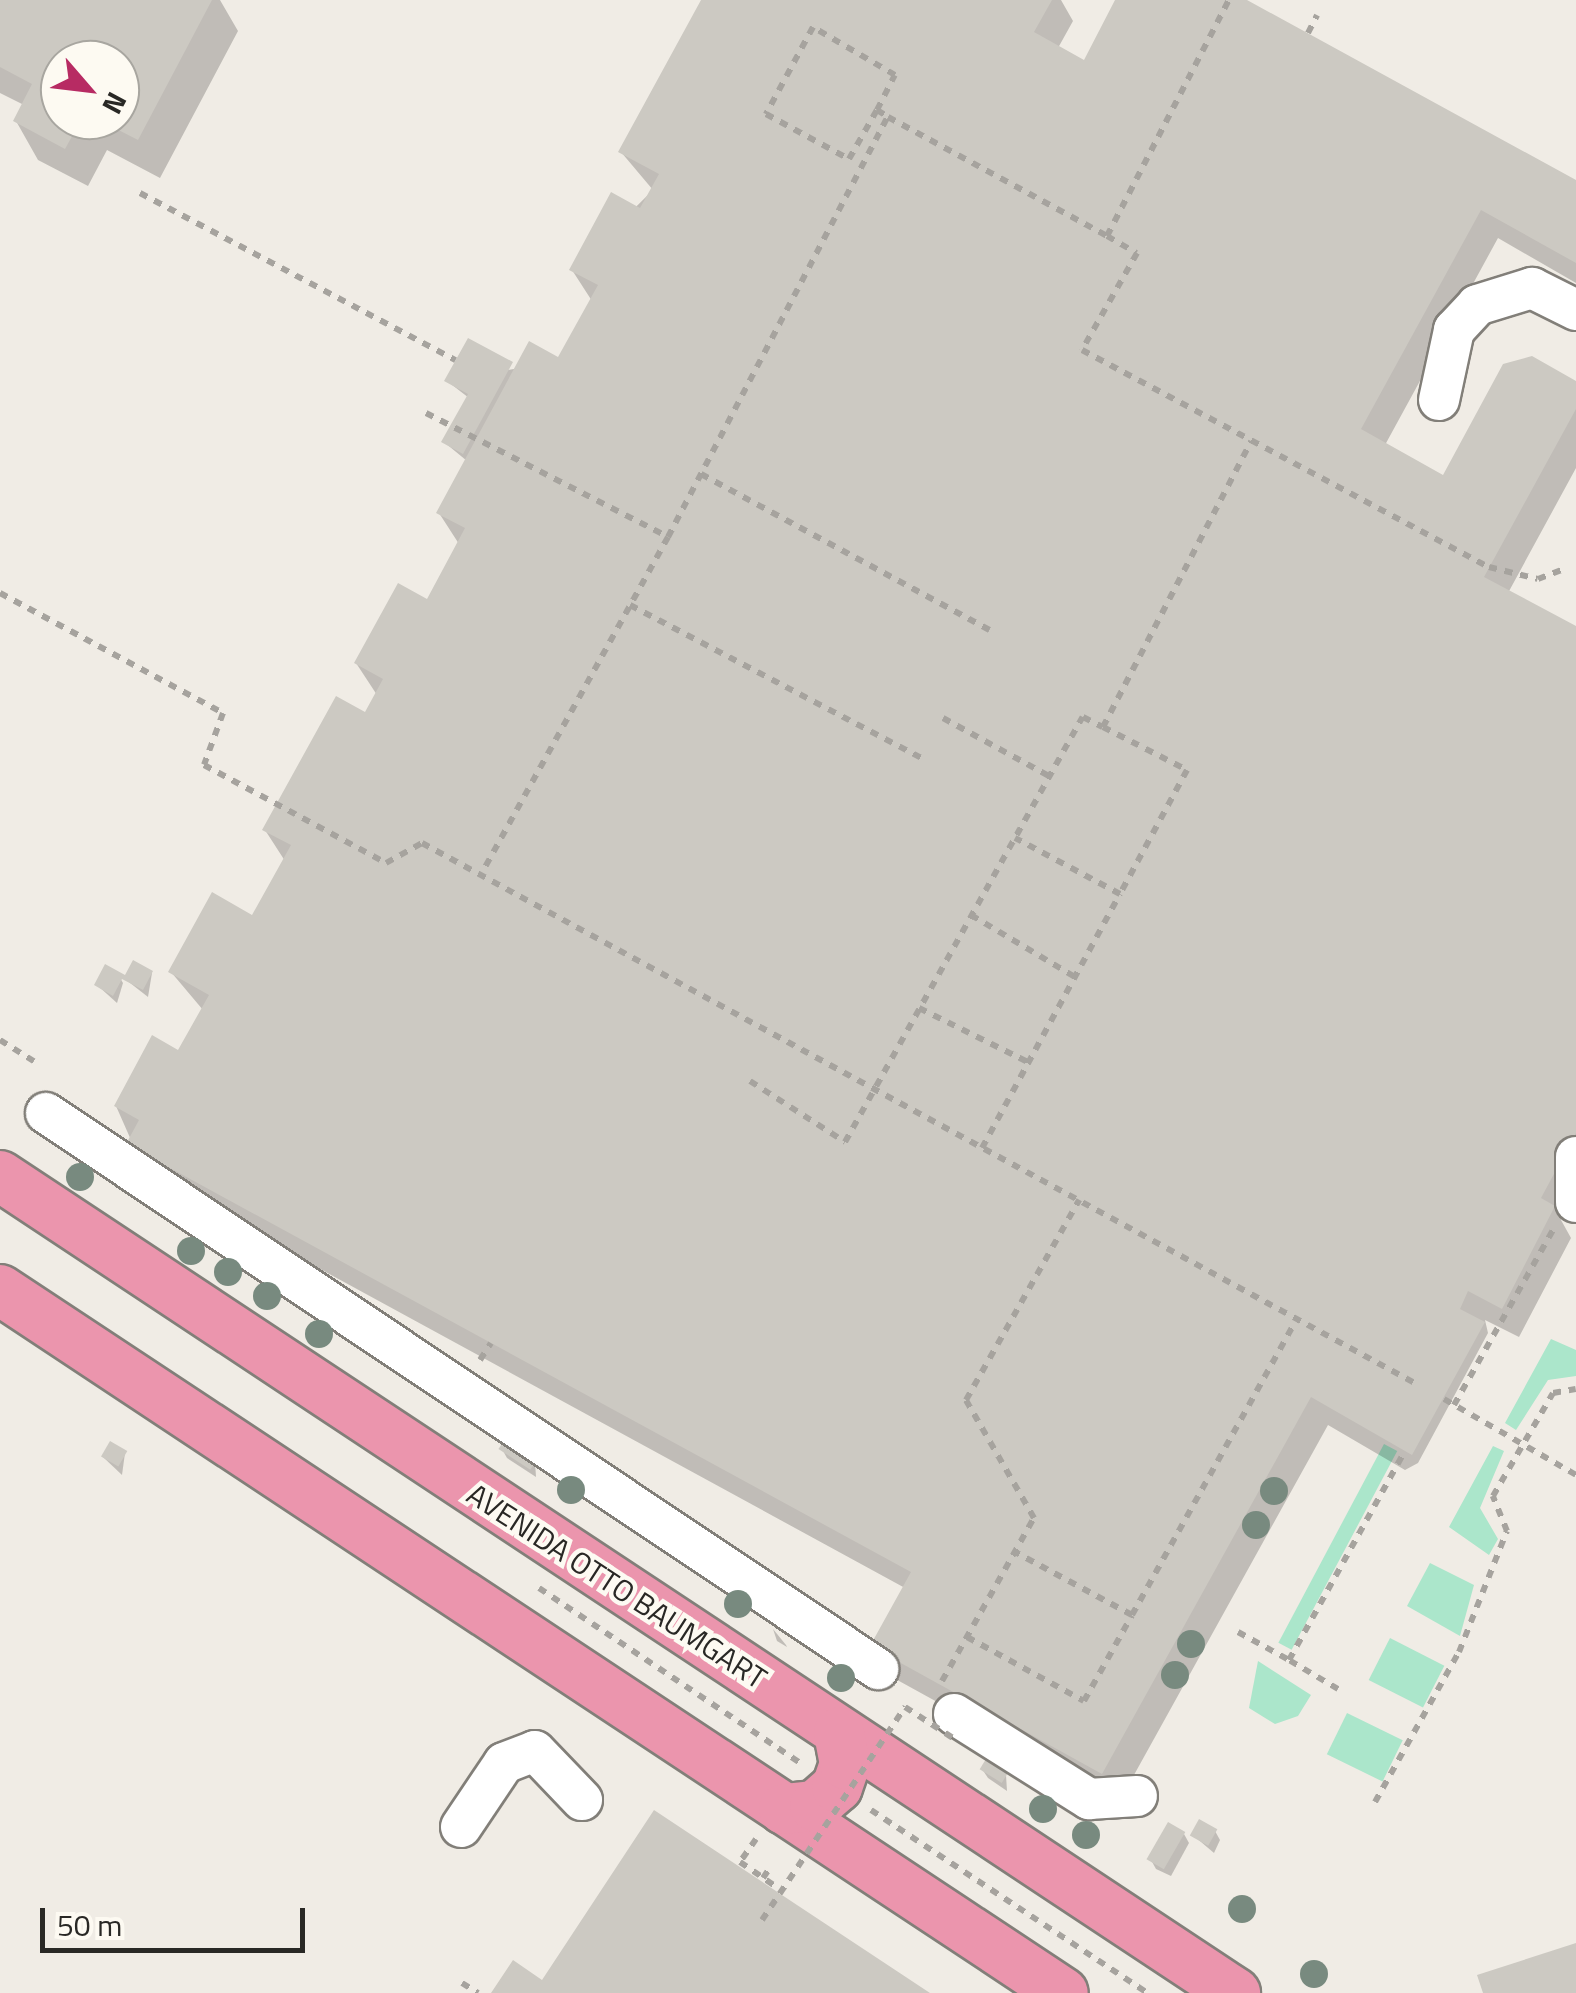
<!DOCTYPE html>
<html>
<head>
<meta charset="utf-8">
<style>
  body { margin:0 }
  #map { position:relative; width:1576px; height:1993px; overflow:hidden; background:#f0ece5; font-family:"Titillium Web",sans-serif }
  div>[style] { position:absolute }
  .green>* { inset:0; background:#abe6cb; transform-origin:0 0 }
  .shadow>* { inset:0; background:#0003 }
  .building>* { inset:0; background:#ccc9c2; transform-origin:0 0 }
  .path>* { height:6px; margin-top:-3px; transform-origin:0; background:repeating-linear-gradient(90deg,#a6a39e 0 8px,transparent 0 16px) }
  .roads { filter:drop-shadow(2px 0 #827f79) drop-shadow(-2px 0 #827f79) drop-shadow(0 2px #827f79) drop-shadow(0 -2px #827f79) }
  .minor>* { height:40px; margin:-20px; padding:0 20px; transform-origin:20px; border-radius:20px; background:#fff }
  .major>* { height:50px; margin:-25px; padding:0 25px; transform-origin:25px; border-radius:25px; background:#eb95ad }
  .path-bridge>* { height:6px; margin-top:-3px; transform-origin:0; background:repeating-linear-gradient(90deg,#a6a39e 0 8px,transparent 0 16px) }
  .trees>* { width:28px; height:28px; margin:-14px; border-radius:50%; background:#788a7f }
  span { translate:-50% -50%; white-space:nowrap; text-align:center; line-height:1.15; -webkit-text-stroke:9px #fdfaf2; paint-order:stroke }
  .street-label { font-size:30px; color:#292825 }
  .north { position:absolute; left:40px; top:40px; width:100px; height:100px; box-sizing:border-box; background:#fdfaf2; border:2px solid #a8a6a0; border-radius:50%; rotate:118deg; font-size:28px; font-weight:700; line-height:40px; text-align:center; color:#292825 }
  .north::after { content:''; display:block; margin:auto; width:35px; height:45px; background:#b72b63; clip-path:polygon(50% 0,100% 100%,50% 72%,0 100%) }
  .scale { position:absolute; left:40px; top:1908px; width:265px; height:45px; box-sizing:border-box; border:5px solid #292825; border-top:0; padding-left:12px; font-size:30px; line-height:35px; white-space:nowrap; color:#292825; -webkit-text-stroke:8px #fdfaf2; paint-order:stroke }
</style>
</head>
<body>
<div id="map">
  <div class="green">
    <div style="clip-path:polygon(1551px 1339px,1576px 1350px,1576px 1376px,1548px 1380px,1516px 1430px,1505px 1423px)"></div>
    <div style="left:1384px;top:1444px;width:15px;height:225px;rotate:28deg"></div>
    <div style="clip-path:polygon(1493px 1446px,1504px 1451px,1480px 1508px,1498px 1539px,1489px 1555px,1449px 1527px)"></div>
    <div style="clip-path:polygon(1430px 1563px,1474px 1585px,1460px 1636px,1407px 1606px)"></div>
    <div style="left:1390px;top:1638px;width:61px;height:47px;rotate:27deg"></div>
    <div style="clip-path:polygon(1258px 1661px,1311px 1695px,1298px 1716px,1275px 1724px,1249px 1708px)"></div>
    <div style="left:1347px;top:1713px;width:62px;height:46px;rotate:26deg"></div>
  </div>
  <div class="shadow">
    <div style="clip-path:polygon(evenodd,0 0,220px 0,238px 31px,160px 178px,107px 150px,88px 186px,38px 160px,16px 121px,24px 105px,0 93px,0 0,60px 60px,120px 60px,120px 120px,60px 120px,60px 60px)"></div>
    <div style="clip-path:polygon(704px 0,1061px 0,1073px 21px,1058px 48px,1085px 63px,1117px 0,1242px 0,1576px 183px,1576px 283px,1498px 238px,1385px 445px,1444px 478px,1576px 384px,1576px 468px,1508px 593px,1576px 629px,1576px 1192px,1561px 1220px,1571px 1238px,1519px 1337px,1485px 1320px,1488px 1333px,1418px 1463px,1405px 1470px,1328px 1425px,1119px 1802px,890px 1676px,905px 1588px,146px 1174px,116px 1106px,179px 1054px,203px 1010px,171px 972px,253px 918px,285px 861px,265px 830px,366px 715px,377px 695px,356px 663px,428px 602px,459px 544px,439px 513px,467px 461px,444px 442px,469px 398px,447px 381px,559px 361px,592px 301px,572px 270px,653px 190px,621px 152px)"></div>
    <div style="clip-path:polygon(117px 973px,123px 983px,117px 1003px,97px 985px)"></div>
    <div style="clip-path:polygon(152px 973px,148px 997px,125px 979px)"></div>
    <div style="clip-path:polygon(502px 1449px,535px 1462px,536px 1477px,507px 1458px)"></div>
    <div style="clip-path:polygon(125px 1453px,122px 1475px,103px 1457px)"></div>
    <div style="clip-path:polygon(773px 1629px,786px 1645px,787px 1647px,777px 1641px)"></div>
    <div style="clip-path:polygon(982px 1769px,1006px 1775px,1007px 1791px,988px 1778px)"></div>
    <div style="clip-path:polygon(1215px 1831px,1220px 1840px,1214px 1853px,1194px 1836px)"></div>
    <div style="clip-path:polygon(1184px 1834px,1189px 1843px,1171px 1876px,1156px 1869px,1151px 1860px)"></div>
  </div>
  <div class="building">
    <div style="clip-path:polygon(0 0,212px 0,138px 140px,99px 120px,120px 120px,120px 60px,60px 60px,60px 120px,81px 120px,65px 149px,13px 121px,32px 84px,0 67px)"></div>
    <div style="clip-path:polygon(701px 0,1052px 0,1034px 32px,1084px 60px,1115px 0,1247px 0,1576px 180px,1576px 263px,1481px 210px,1361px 429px,1443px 475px,1503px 364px,1532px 356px,1576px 381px,1576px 409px,1484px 577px,1576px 626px,1576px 1133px,1541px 1198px,1555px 1206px,1502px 1309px,1468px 1291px,1460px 1309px,1485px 1322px,1412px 1455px,1311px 1397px,1102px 1774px,870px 1646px,911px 1572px,126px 1144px,139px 1120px,114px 1106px,152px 1035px,178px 1050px,209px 995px,168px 972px,212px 892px,252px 915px,291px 845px,262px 830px,336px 696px,365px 712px,383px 679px,354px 663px,398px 583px,427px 599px,465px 528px,436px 513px,529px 341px,558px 357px,598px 285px,569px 270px,611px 192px,640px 208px,659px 174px,618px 152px)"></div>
    <div style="clip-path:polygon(468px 338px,513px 362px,463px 454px,441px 442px,468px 394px,444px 381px)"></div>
    <div style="clip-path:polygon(133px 960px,153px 971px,143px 990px,122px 979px,113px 996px,94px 985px,105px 964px,125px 975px)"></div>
    <div style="left:505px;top:1439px;width:38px;height:12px;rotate:33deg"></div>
    <div style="left:110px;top:1441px;width:20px;height:18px;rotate:30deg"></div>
    <div style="left:986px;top:1759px;width:26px;height:12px;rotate:32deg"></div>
    <div style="clip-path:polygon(654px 1810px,797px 1905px,930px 1993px,491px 1993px,513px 1960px,542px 1980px)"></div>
    <div style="left:1199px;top:1819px;width:21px;height:19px;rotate:29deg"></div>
    <div style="left:1168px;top:1822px;width:20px;height:43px;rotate:30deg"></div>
    <div style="clip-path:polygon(1576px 1943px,1576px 1993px,1483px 1993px,1477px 1975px)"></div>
  </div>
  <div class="path">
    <div style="left:1308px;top:33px;width:20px;rotate:-63deg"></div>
    <div style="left:877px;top:110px;width:39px;rotate:-63deg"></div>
    <div style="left:895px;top:75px;width:95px;rotate:-149.7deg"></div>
    <div style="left:813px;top:27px;width:99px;rotate:118.4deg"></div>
    <div style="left:766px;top:114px;width:94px;rotate:28.5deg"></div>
    <div style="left:849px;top:159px;width:56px;rotate:-60.3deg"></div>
    <div style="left:877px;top:110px;width:13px;rotate:32deg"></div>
    <div style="left:140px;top:193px;width:357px;rotate:27.9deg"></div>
    <div style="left:1107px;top:236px;width:34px;rotate:30deg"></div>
    <div style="left:1137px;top:253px;width:112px;rotate:119.6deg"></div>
    <div style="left:1082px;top:350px;width:461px;rotate:28.1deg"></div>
    <div style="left:1489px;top:567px;width:50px;rotate:13.8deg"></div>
    <div style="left:1538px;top:579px;width:31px;rotate:-21deg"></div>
    <div style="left:426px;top:413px;width:272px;rotate:27.1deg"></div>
    <div style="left:668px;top:537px;width:386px;rotate:119deg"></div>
    <div style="left:701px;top:474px;width:328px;rotate:28.4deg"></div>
    <div style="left:668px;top:537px;width:474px;rotate:-62.4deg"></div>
    <div style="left:888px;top:117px;width:249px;rotate:28.5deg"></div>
    <div style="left:1107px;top:236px;width:266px;rotate:-62.7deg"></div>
    <div style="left:0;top:593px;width:253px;rotate:28.3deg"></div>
    <div style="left:223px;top:713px;width:55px;rotate:110.1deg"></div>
    <div style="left:204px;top:765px;width:207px;rotate:28.3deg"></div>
    <div style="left:386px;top:863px;width:41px;rotate:-29.1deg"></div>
    <div style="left:422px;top:843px;width:1134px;rotate:28.55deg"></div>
    <div style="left:630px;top:605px;width:330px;rotate:27.7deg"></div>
    <div style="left:943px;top:718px;width:121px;rotate:28.7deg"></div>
    <div style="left:1103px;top:727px;width:94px;rotate:27.1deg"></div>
    <div style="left:1187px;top:770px;width:141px;rotate:118.4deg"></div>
    <div style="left:971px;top:915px;width:121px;rotate:30.8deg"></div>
    <div style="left:919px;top:1008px;width:122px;rotate:26.4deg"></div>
    <div style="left:0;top:1040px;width:40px;rotate:32deg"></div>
    <div style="left:750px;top:1081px;width:113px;rotate:32.7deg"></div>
    <div style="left:845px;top:1142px;width:487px;rotate:-60.8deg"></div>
    <div style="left:1083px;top:717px;width:22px;rotate:27deg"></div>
    <div style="left:1103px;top:727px;width:322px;rotate:-62.6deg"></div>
    <div style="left:982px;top:1148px;width:289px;rotate:-61.5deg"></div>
    <div style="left:1120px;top:894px;width:119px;rotate:-151.9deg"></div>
    <div style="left:480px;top:1360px;width:20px;rotate:-57deg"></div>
    <div style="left:1444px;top:1399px;width:152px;rotate:29.9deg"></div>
    <div style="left:1454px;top:1405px;width:203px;rotate:-60.5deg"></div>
    <div style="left:539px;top:1588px;width:318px;rotate:33.8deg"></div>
    <div style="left:1132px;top:1615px;width:339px;rotate:-60.9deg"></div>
    <div style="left:1238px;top:1632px;width:58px;rotate:28.8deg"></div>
    <div style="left:967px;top:1637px;width:133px;rotate:28.7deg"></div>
    <div style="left:1084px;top:1701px;width:98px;rotate:-60.8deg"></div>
    <div style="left:1132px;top:1615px;width:133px;rotate:-151.7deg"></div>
    <div style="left:942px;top:1681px;width:187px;rotate:-60.6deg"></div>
    <div style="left:1034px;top:1518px;width:136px;rotate:-120deg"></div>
    <div style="left:966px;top:1400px;width:230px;rotate:-60.5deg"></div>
    <div style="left:1338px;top:1689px;width:57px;rotate:-149.4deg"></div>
    <div style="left:1289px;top:1660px;width:239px;rotate:-61deg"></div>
    <div style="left:1375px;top:1802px;width:172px;rotate:-60.8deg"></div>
    <div style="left:1459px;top:1652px;width:130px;rotate:-68.4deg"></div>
    <div style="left:1507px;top:1531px;width:38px;rotate:-112deg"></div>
    <div style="left:1493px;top:1496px;width:119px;rotate:-59.8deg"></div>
    <div style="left:1553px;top:1393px;width:23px;rotate:-10deg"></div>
    <div style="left:871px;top:1810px;width:332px;rotate:33.5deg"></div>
    <div style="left:756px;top:1839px;width:28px;rotate:125deg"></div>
    <div style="left:740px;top:1862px;width:50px;rotate:34.3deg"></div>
    <div style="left:763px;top:1878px;width:11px;rotate:-56deg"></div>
    <div style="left:462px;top:1983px;width:19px;rotate:32deg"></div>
  </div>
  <div class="roads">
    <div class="minor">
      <div style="left:1439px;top:400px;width:72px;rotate:-77.9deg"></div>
      <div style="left:1454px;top:330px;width:34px;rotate:-47deg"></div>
      <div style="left:1477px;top:305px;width:58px;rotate:-17.2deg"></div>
      <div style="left:1532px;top:288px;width:49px;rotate:26.6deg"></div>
      <div style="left:46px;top:1113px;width:1001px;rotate:33.75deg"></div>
      <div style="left:1576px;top:1157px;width:45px;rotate:90deg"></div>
      <div style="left:954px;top:1714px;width:160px;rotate:32.2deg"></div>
      <div style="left:1089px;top:1799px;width:48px;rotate:-3.6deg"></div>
      <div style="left:461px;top:1827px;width:77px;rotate:-56.1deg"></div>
      <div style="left:504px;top:1763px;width:33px;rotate:-21deg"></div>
      <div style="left:535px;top:1751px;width:68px;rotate:46.2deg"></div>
    </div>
    <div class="major">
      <div style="left:0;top:1176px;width:1481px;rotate:33.49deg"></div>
      <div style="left:0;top:1290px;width:1274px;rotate:33.48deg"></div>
      <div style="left:784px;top:1809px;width:31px;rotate:-6deg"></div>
      <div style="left:815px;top:1806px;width:29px;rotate:-41deg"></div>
      <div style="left:837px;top:1787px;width:24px;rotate:-71deg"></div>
      <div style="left:845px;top:1764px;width:32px;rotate:-101deg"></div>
    </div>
  </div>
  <div class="path-bridge">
    <div style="left:762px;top:1920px;width:257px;rotate:-56.1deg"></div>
    <div style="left:905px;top:1707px;width:61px;rotate:32.9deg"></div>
  </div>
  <div class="trees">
    <div style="left:80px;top:1177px"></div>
    <div style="left:191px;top:1251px"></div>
    <div style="left:228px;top:1272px"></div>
    <div style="left:267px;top:1296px"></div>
    <div style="left:319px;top:1334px"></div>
    <div style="left:571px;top:1490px"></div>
    <div style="left:1274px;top:1491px"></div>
    <div style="left:1256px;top:1525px"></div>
    <div style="left:738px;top:1604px"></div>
    <div style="left:1191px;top:1644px"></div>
    <div style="left:1175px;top:1675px"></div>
    <div style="left:841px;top:1678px"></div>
    <div style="left:1043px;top:1809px"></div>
    <div style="left:1086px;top:1835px"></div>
    <div style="left:1242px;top:1909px"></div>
    <div style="left:1314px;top:1974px"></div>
  </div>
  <div class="street-label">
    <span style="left:617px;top:1586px;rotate:33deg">AVENIDA OTTO BAUMGART</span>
  </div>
  <div class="north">N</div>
  <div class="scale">50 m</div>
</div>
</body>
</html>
